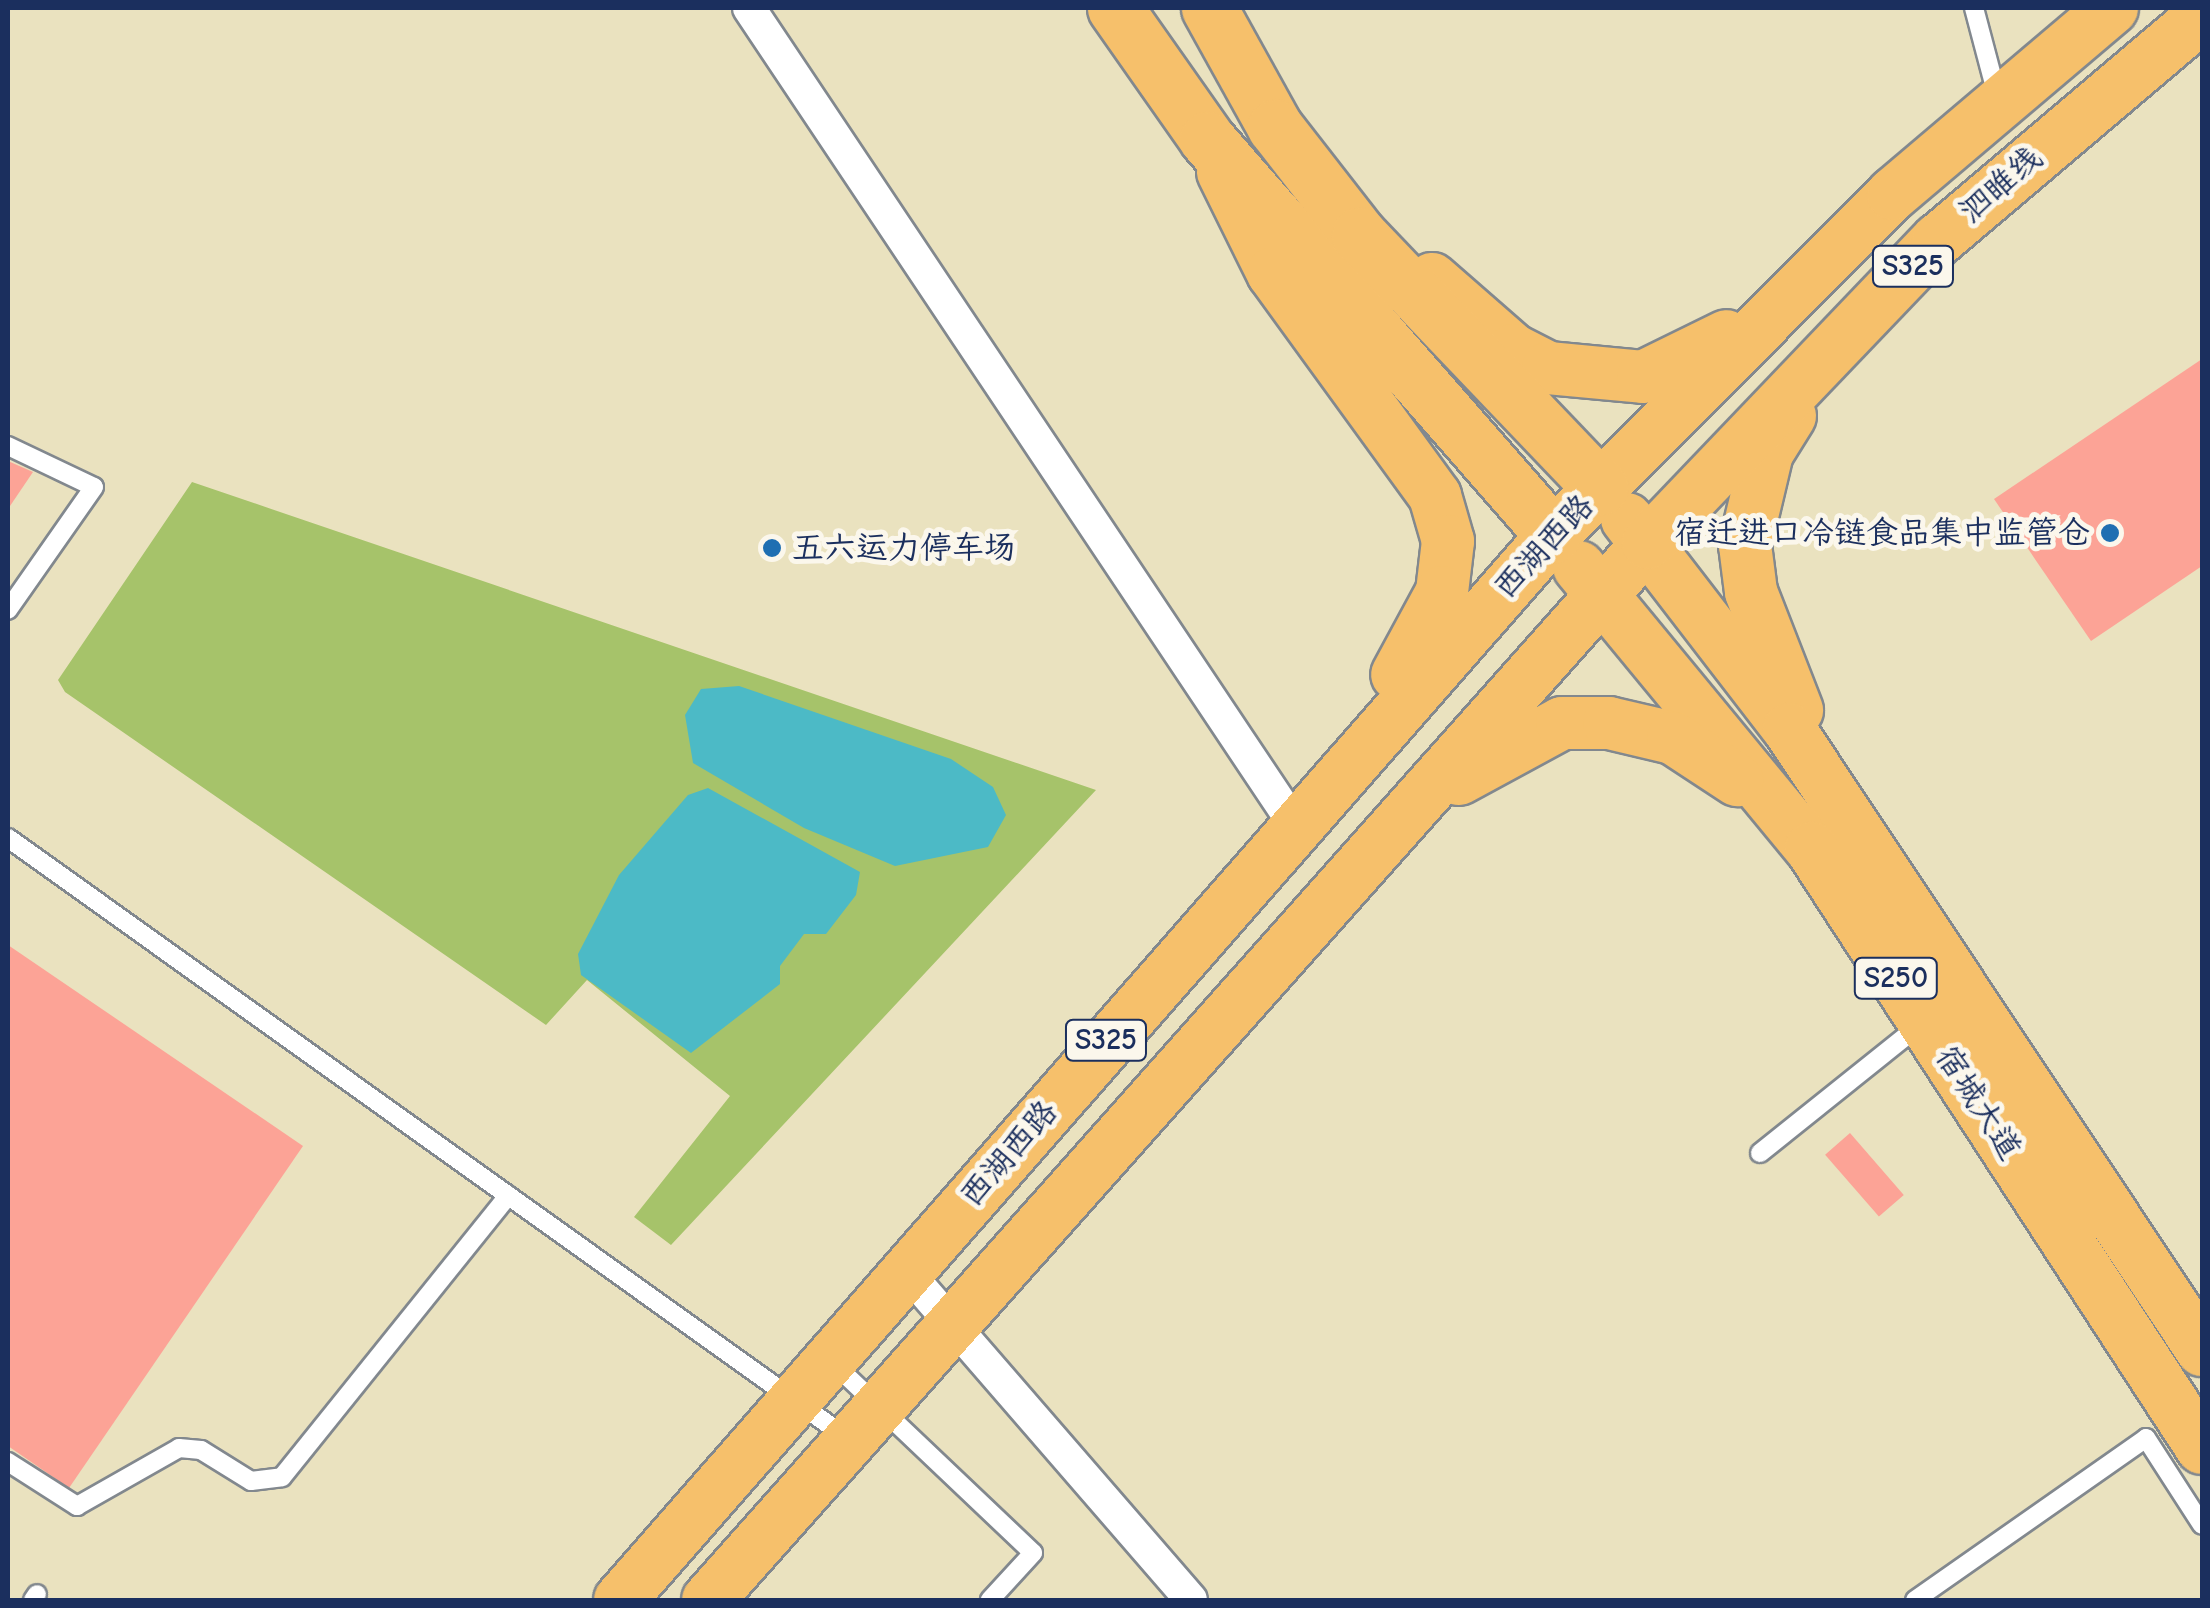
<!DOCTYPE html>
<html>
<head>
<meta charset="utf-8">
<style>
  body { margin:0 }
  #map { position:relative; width:2210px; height:1608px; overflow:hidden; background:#eae2bf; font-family:"Comic Neue","LXGW WenKai TC",sans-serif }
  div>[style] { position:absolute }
  .green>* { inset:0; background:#a6c36a }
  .water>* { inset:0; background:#4cbac6 }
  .building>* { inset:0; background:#fca396; transform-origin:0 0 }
  .roads { filter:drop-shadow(2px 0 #82888e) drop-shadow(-2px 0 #82888e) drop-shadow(0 2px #82888e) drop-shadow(0 -2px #82888e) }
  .service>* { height:18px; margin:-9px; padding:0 9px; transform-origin:9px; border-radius:9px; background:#fff }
  .minor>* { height:32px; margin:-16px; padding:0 16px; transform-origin:16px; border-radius:16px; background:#fff }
  .primary>* { height:52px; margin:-26px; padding:0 26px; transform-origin:26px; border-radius:26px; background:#f6c06b }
  .motorway>* { height:55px; margin:-27.5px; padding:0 27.5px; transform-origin:27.5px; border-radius:27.5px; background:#f6c06b }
  .dots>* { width:28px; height:28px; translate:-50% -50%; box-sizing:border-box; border:5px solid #fbf7ec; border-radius:50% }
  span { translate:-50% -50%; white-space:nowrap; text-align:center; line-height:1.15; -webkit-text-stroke:10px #fbf7ec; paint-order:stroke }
  .shield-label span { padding:2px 8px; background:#fbf7ec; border:2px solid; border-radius:8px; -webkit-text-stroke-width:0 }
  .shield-label { font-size:30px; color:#1b2f5e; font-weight:700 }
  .street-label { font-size:32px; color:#1b2f5e }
  .poi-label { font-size:32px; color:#1b2f5e }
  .right { translate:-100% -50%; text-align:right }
  .left { translate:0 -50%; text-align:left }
  .frame { position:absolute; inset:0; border:10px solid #1b2f5e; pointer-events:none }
</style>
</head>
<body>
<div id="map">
  <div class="green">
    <div style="clip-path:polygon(192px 482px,1096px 790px,671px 1245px,634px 1217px,730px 1096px,587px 980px,546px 1025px,65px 692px,58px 680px)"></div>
  </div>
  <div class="water">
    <div style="clip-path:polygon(739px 686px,951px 759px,993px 787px,1006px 815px,988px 847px,895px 866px,804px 828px,693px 763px,685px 715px,701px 689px)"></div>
    <div style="clip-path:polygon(708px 788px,860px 872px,856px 895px,826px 934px,804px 934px,780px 966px,780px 984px,691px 1053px,581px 975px,578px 954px,619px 875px,688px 795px)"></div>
  </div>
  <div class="building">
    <div style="clip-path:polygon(2202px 359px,2202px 566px,2091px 641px,1994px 499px)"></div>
    <div style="clip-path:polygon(8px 461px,33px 472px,8px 509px)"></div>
    <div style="clip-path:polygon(8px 945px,303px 1146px,69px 1488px,8px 1446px)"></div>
    <div style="left:1850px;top:1133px;width:82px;height:33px;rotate:49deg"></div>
  </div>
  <div class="roads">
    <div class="service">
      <div style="left:1974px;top:8px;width:94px;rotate:75.2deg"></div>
      <div style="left:8px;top:446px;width:95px;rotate:25.5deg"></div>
      <div style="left:94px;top:487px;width:150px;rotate:125deg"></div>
      <div style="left:8px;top:838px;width:1030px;rotate:35.56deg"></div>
      <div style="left:1760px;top:1153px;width:205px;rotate:-38.7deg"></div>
      <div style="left:832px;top:1362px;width:277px;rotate:43.5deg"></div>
      <div style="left:1033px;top:1553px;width:64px;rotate:132.5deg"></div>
      <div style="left:8px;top:1462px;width:82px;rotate:32.5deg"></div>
      <div style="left:77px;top:1506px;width:117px;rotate:-29.6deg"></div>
      <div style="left:179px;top:1448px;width:22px;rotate:5deg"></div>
      <div style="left:201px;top:1450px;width:59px;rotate:31.8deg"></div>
      <div style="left:251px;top:1481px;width:31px;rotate:-7deg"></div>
      <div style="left:282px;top:1477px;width:361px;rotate:-51.2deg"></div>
      <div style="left:33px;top:1600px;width:7px;rotate:-56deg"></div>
      <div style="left:1915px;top:1600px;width:282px;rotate:-35deg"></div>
      <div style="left:2146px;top:1438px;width:103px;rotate:57.2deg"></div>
    </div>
    <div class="minor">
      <div style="left:749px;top:8px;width:979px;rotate:56.25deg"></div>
      <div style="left:908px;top:1273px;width:432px;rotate:49.1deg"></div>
    </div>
    <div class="primary">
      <div style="left:1223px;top:172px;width:113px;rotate:63.7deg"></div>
      <div style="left:1273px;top:273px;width:276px;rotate:54deg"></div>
      <div style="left:1435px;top:496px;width:47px;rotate:73.9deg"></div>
      <div style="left:1448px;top:541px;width:51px;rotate:96.7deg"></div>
      <div style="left:1442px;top:592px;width:94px;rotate:118.5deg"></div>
      <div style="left:1432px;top:279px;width:108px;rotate:41.2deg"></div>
      <div style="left:1513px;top:350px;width:39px;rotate:27deg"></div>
      <div style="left:1548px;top:368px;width:95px;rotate:5.4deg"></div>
      <div style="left:1643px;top:377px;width:93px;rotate:-26deg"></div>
      <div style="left:1790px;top:416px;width:44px;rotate:121.9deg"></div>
      <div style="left:1767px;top:453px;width:95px;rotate:103.4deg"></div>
      <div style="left:1745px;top:545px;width:47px;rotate:82.7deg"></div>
      <div style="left:1751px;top:592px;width:127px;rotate:68.7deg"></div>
      <div style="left:1627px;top:519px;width:265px;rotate:52.4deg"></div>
      <div style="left:1789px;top:729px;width:746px;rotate:56.37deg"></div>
      <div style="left:1579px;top:567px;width:364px;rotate:50.5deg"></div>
      <div style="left:1811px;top:848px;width:716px;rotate:56.91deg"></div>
      <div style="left:1459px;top:779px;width:117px;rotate:-28.5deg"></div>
      <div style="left:1562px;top:723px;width:47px"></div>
      <div style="left:1609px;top:723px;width:66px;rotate:13.2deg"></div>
      <div style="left:1673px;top:738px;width:77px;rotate:33.3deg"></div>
      <div style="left:620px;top:1600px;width:1416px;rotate:-48.78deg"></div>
      <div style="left:1553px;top:535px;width:482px;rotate:-45.1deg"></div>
      <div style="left:1893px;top:194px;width:287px;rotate:-40.3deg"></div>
      <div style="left:708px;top:1600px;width:1415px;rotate:-48.35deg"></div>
      <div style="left:1648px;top:543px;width:419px;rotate:-46.3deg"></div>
      <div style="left:1938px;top:240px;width:346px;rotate:-40.3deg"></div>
    </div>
    <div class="motorway">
      <div style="left:1115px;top:8px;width:160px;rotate:54.9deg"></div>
      <div style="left:1207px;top:139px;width:526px;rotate:48.86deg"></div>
      <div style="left:1209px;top:8px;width:136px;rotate:61deg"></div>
      <div style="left:1275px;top:127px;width:137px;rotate:52.1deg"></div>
      <div style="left:1359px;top:235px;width:349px;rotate:46.3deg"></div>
    </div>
  </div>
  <div class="dots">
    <div style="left:2110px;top:533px;background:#1f6fb2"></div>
    <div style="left:772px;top:548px;background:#1f6fb2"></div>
  </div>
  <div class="shield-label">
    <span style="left:1913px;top:266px">S325</span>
    <span style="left:1896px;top:978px">S250</span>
    <span style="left:1106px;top:1040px">S325</span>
  </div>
  <div class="street-label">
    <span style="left:2001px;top:185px;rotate:-41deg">泗睢线</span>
    <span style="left:1544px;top:547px;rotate:-47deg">西湖西路</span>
    <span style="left:1978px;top:1103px;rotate:57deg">宿城大道</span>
    <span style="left:1009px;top:1154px;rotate:-49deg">西湖西路</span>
  </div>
  <div class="poi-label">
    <span class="right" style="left:2090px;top:533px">宿迁进口冷链食品集中监管仓</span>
    <span class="left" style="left:792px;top:548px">五六运力停车场</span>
  </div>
  <div class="frame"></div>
</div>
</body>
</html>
